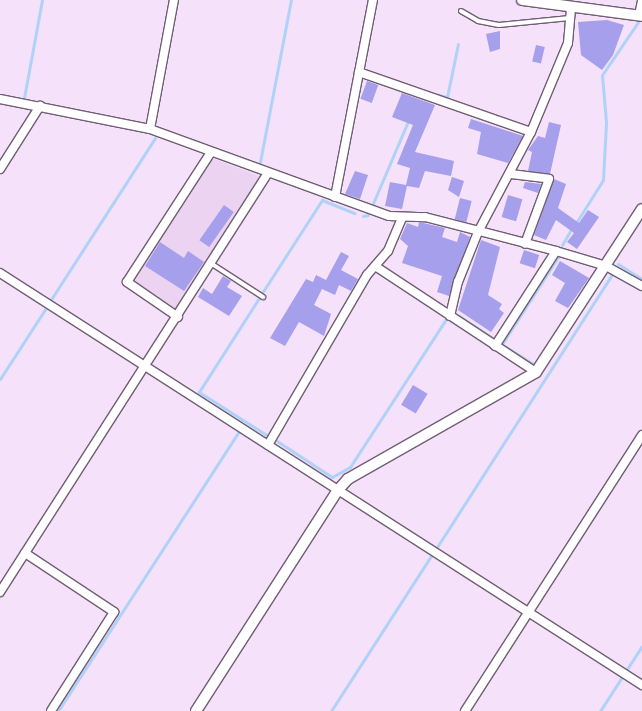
<!DOCTYPE html>
<html>
<head>
<meta charset="utf-8">
<style>
  body { margin:0 }
  #map { position:relative; width:642px; height:711px; overflow:hidden; background:#f5e1f9; font-family:Signika,sans-serif }
  div>[style] { position:absolute }
  .built>* { inset:0; background:#ecd3f1 }
  .stream>* { height:3px; margin:-1.5px; padding:0 1.5px; transform-origin:1.5px; border-radius:1.5px; background:#b0d2f9 }
  .building>* { inset:0; background:#a59fec; transform-origin:0 0 }
  .roads { filter:drop-shadow(1px 0 #705e73) drop-shadow(-1px 0 #705e73) drop-shadow(0 1px #705e73) drop-shadow(0 -1px #705e73) }
  .service>* { height:4px; margin:-2px; padding:0 2px; transform-origin:2px; border-radius:2px; background:#fff }
  .minor>* { height:8px; margin:-4px; padding:0 4px; transform-origin:4px; border-radius:4px; background:#fff }
  .tertiary>* { height:10px; margin:-5px; padding:0 5px; transform-origin:5px; border-radius:5px; background:#fff }
  span { translate:-50% -50%; white-space:nowrap; text-align:center; line-height:1.15; -webkit-text-stroke:4px #fbf3fd; paint-order:stroke }
</style>
</head>
<body>
<div id="map">
  <div class="built">
    <div style="clip-path:polygon(214px 159px,259px 176px,260px 180px,175px 311px,130px 281px,207px 163px)"></div>
  </div>
  <div class="stream">
    <div style="left:421px;top:91px;width:27px;rotate:13deg"></div>
    <div style="left:447px;top:97px;width:54px;rotate:-78.3deg"></div>
    <div style="left:24px;top:98px;width:100px;rotate:-79.6deg"></div>
    <div style="left:260px;top:162px;width:165px;rotate:-79.2deg"></div>
    <div style="left:371px;top:208px;width:97px;rotate:-66.9deg"></div>
    <div style="left:363px;top:216px;width:5px;rotate:-11deg"></div>
    <div style="left:576px;top:223px;width:51px;rotate:-57.9deg"></div>
    <div style="left:603px;top:180px;width:58px;rotate:-87deg"></div>
    <div style="left:606px;top:122px;width:47px;rotate:-94.9deg"></div>
    <div style="left:602px;top:75px;width:64px;rotate:-55.8deg"></div>
    <div style="left:562px;top:245px;width:20px;rotate:-60deg"></div>
    <div style="left:618px;top:264px;width:28px;rotate:32deg"></div>
    <div style="left:262px;top:293px;width:111px;rotate:-57.2deg"></div>
    <div style="left:322px;top:200px;width:35px;rotate:22deg"></div>
    <div style="left:259px;top:298px;width:112px;rotate:122.6deg"></div>
    <div style="left:199px;top:392px;width:82px;rotate:32.5deg"></div>
    <div style="left:50px;top:301px;width:194px;rotate:-57.2deg"></div>
    <div style="left:459px;top:316px;width:42px;rotate:33.3deg"></div>
    <div style="left:501px;top:344px;width:38px;rotate:32deg"></div>
    <div style="left:502px;top:344px;width:103px;rotate:-57.2deg"></div>
    <div style="left:0;top:379px;width:85px;rotate:-57.1deg"></div>
    <div style="left:277px;top:441px;width:66px;rotate:33.2deg"></div>
    <div style="left:332px;top:477px;width:21px;rotate:-29deg"></div>
    <div style="left:350px;top:467px;width:176px;rotate:-57deg"></div>
    <div style="left:437px;top:547px;width:324px;rotate:-57.3deg"></div>
    <div style="left:627px;top:669px;width:27px;rotate:-57deg"></div>
    <div style="left:58px;top:711px;width:333px;rotate:-57.1deg"></div>
    <div style="left:331px;top:711px;width:187px;rotate:-57.2deg"></div>
    <div style="left:600px;top:711px;width:40px;rotate:-57.1deg"></div>
  </div>
  <div class="building">
    <div style="clip-path:polygon(607px 20px,624px 25px,613px 55px,602px 70px,581px 55px,578px 22px)"></div>
    <div style="clip-path:polygon(500px 31px,500px 49px,490px 52px,486px 34px)"></div>
    <div style="left:536px;top:45px;width:9px;height:17px;rotate:13deg"></div>
    <div style="left:367px;top:81px;width:12px;height:19px;rotate:20deg"></div>
    <div style="clip-path:polygon(402px 93px,435px 105px,415px 152px,454px 161px,451px 176px,425px 171px,419px 188px,407px 186px,402px 209px,385px 206px,390px 182px,406px 185px,410px 168px,397px 164px,413px 125px,392px 117px)"></div>
    <div style="clip-path:polygon(471px 119px,523px 136px,508px 163px,477px 154px,481px 132px,468px 128px)"></div>
    <div style="clip-path:polygon(549px 122px,561px 125px,550px 174px,528px 171px,532px 152px,528px 150px,538px 136px,545px 138px)"></div>
    <div style="clip-path:polygon(355px 171px,368px 175px,360px 199px,345px 194px)"></div>
    <div style="clip-path:polygon(452px 177px,464px 181px,459px 197px,448px 190px)"></div>
    <div style="clip-path:polygon(554px 179px,566px 184px,558px 208px,579px 223px,588px 210px,599px 217px,577px 249px,567px 242px,574px 233px,556px 220px,546px 240px,534px 235px)"></div>
    <div style="clip-path:polygon(525px 182px,541px 184px,538px 193px,523px 188px)"></div>
    <div style="left:508px;top:195px;width:15px;height:23px;rotate:16deg"></div>
    <div style="left:460px;top:198px;width:12px;height:22px;rotate:14deg"></div>
    <div style="left:224px;top:205px;width:12px;height:43px;rotate:35deg"></div>
    <div style="clip-path:polygon(419px 222px,445px 228px,442px 237px,457px 242px,460px 232px,470px 237px,449px 296px,437px 292px,442px 276px,402px 263px,408px 246px,400px 239px,407px 223px,418px 227px)"></div>
    <div style="clip-path:polygon(481px 240px,500px 247px,488px 295px,502px 304px,499px 309px,504px 313px,491px 332px,458px 310px)"></div>
    <div style="clip-path:polygon(160px 242px,184px 258px,188px 251px,204px 262px,184px 291px,145px 266px)"></div>
    <div style="left:524px;top:250px;width:16px;height:14px;rotate:18deg"></div>
    <div style="clip-path:polygon(341px 252px,349px 256px,341px 270px,358px 279px,351px 291px,339px 285px,335px 295px,322px 289px,314px 305px,331px 314px,324px 336px,299px 322px,285px 346px,270px 338px,306px 279px,313px 282px,316px 275px,326px 280px)"></div>
    <div style="clip-path:polygon(560px 261px,589px 278px,568px 308px,555px 301px,565px 283px,552px 275px)"></div>
    <div style="clip-path:polygon(223px 276px,231px 281px,227px 287px,242px 296px,229px 316px,198px 297px,203px 288px,212px 294px)"></div>
    <div style="left:413px;top:385px;width:17px;height:23px;rotate:31deg"></div>
  </div>
  <div class="roads">
    <div class="service">
      <div style="left:461px;top:11px;width:20px;rotate:30deg"></div>
      <div style="left:478px;top:21px;width:21px;rotate:11deg"></div>
      <div style="left:499px;top:25px;width:71px;rotate:-5.6deg"></div>
      <div style="left:212px;top:264px;width:61px;rotate:32.9deg"></div>
    </div>
    <div class="minor">
      <div style="left:639px;top:15px;width:14px;rotate:-78deg"></div>
      <div style="left:359px;top:72px;width:182px;rotate:19.2deg"></div>
      <div style="left:0;top:99px;width:153px;rotate:11.3deg"></div>
      <div style="left:150px;top:129px;width:254px;rotate:20deg"></div>
      <div style="left:389px;top:216px;width:36px;rotate:2deg"></div>
      <div style="left:425px;top:217px;width:135px;rotate:14.5deg"></div>
      <div style="left:556px;top:251px;width:52px;rotate:16.7deg"></div>
      <div style="left:606px;top:266px;width:41px;rotate:29.1deg"></div>
      <div style="left:150px;top:129px;width:131px;rotate:-79.5deg"></div>
      <div style="left:0;top:169px;width:75px;rotate:-57.6deg"></div>
      <div style="left:511px;top:174px;width:38px;rotate:7deg"></div>
      <div style="left:549px;top:179px;width:69px;rotate:110.3deg"></div>
      <div style="left:335px;top:197px;width:201px;rotate:-79.1deg"></div>
      <div style="left:375px;top:266px;width:193px;rotate:33.4deg"></div>
      <div style="left:0;top:273px;width:763px;rotate:32.69deg"></div>
      <div style="left:450px;top:316px;width:35px;rotate:-77deg"></div>
      <div style="left:458px;top:282px;width:54px;rotate:-68.2deg"></div>
      <div style="left:478px;top:232px;width:113px;rotate:-62.1deg"></div>
      <div style="left:531px;top:132px;width:96px;rotate:-67.4deg"></div>
      <div style="left:568px;top:43px;width:36px;rotate:-85deg"></div>
      <div style="left:178px;top:317px;width:62px;rotate:-145.5deg"></div>
      <div style="left:127px;top:282px;width:155px;rotate:-57.1deg"></div>
      <div style="left:495px;top:346px;width:113px;rotate:-57.3deg"></div>
      <div style="left:268px;top:445px;width:197px;rotate:-59.8deg"></div>
      <div style="left:367px;top:275px;width:32px;rotate:-49deg"></div>
      <div style="left:388px;top:251px;width:36px;rotate:-67deg"></div>
      <div style="left:25px;top:553px;width:107px;rotate:33.5deg"></div>
      <div style="left:114px;top:612px;width:117px;rotate:122.5deg"></div>
      <div style="left:0;top:592px;width:497px;rotate:-57.4deg"></div>
      <div style="left:465px;top:711px;width:328px;rotate:-57.3deg"></div>
    </div>
    <div class="tertiary">
      <div style="left:522px;top:0;width:121px;rotate:7.6deg"></div>
      <div style="left:196px;top:711px;width:263px;rotate:-57.3deg"></div>
      <div style="left:338px;top:490px;width:15px;rotate:-48deg"></div>
      <div style="left:348px;top:479px;width:216px;rotate:-29.6deg"></div>
      <div style="left:536px;top:372px;width:194px;rotate:-57deg"></div>
    </div>
  </div>
</div>
</body>
</html>
